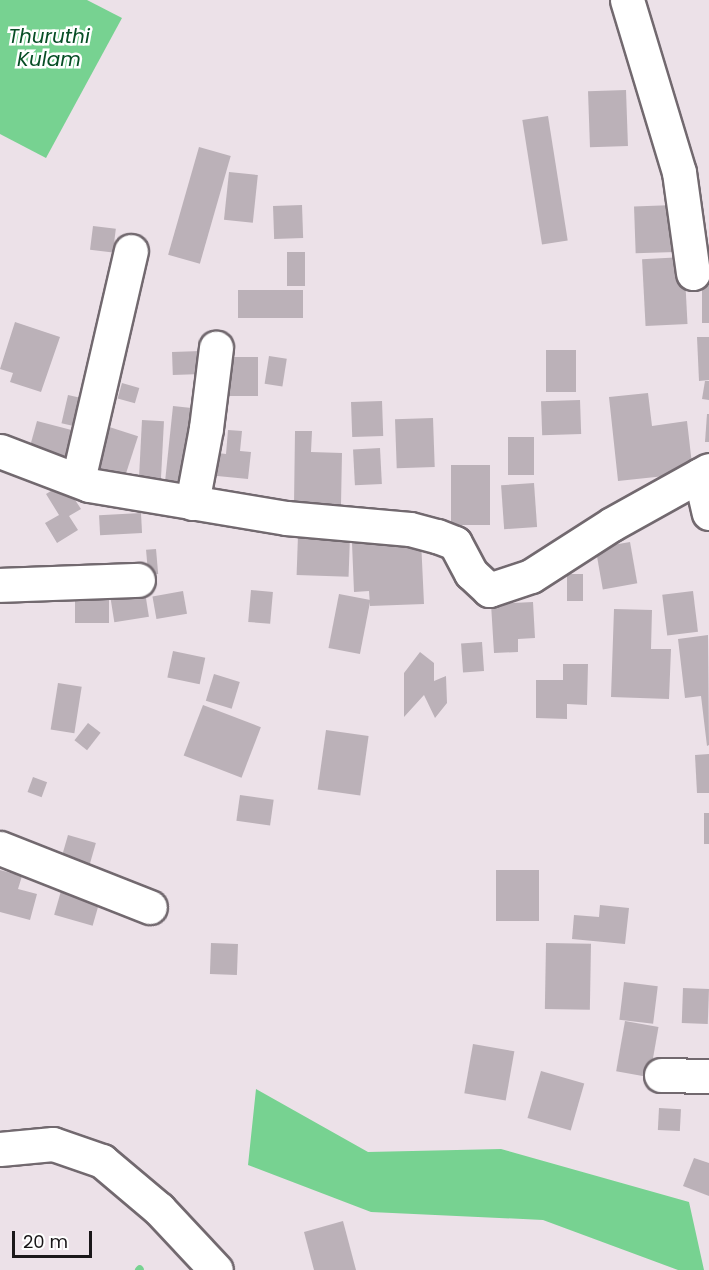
<!DOCTYPE html>
<html>
<head>
<meta charset="utf-8">
<style>
  body { margin:0 }
  #map { position:relative; width:709px; height:1270px; overflow:hidden; background:#ece1e8; font-family:Poppins,sans-serif }
  div>[style] { position:absolute }
  .water>* { inset:0; background:#77d291 }
  .stream>* { height:8px; margin:-4px; padding:0 4px; transform-origin:4px; border-radius:4px; background:#77d291 }
  .building>* { inset:0; background:#bbb1b8; transform-origin:0 0 }
  .roads { filter:drop-shadow(2px 0 #72696f) drop-shadow(-2px 0 #72696f) drop-shadow(0 2px #72696f) drop-shadow(0 -2px #72696f) }
  .street>* { height:33px; margin:-16.5px; padding:0 16.5px; transform-origin:16.5px; border-radius:16.5px; background:#fff }
  span { translate:-50% -50%; white-space:nowrap; text-align:center; line-height:1.15; -webkit-text-stroke:5px #fff; paint-order:stroke }
  .water-label { font-size:20px; color:#074e25; font-style:italic }
  .scale { position:absolute; left:12px; top:1231px; width:80px; height:27px; box-sizing:border-box; border:3px solid #1a1719; border-top:0; padding-left:8px; font-size:18px; line-height:21px; white-space:nowrap; color:#1a1719; -webkit-text-stroke:4px #fff; paint-order:stroke }
</style>
</head>
<body>
<div id="map">
  <div class="water">
    <div style="clip-path:polygon(0 0,87px 0,122px 18px,46px 158px,0 134px)"></div>
    <div style="clip-path:polygon(256px 1089px,368px 1152px,501px 1149px,689px 1202px,704px 1270px,678px 1270px,543px 1220px,371px 1212px,248px 1165px)"></div>
  </div>
  <div class="stream">
    <div style="left:139px;top:1270px;width:1px;rotate:-45deg"></div>
  </div>
  <div class="building">
    <div style="left:626px;top:90px;width:56px;height:38px;rotate:88deg"></div>
    <div style="left:548px;top:116px;width:126px;height:26px;rotate:81deg"></div>
    <div style="left:199px;top:147px;width:33px;height:112px;rotate:16deg"></div>
    <div style="left:229px;top:172px;width:29px;height:48px;rotate:6deg"></div>
    <div style="left:302px;top:205px;width:33px;height:29px;rotate:88deg"></div>
    <div style="left:674px;top:205px;width:47px;height:40px;rotate:88deg"></div>
    <div style="left:93px;top:226px;width:23px;height:24px;rotate:7deg"></div>
    <div style="left:287px;top:252px;width:18px;height:34px"></div>
    <div style="left:684px;top:257px;width:67px;height:42px;rotate:87deg"></div>
    <div style="left:702px;top:286px;width:7px;height:37px"></div>
    <div style="left:238px;top:290px;width:65px;height:28px"></div>
    <div style="clip-path:polygon(15px 322px,60px 337px,41px 392px,10px 382px,13px 373px,0 369px)"></div>
    <div style="clip-path:polygon(697px 337px,709px 337px,709px 380px,699px 381px)"></div>
    <div style="left:546px;top:350px;width:30px;height:42px"></div>
    <div style="left:201px;top:351px;width:23px;height:29px;rotate:88deg"></div>
    <div style="left:269px;top:356px;width:18px;height:28px;rotate:9deg"></div>
    <div style="left:226px;top:357px;width:32px;height:39px"></div>
    <div style="clip-path:polygon(705px 381px,709px 381px,709px 400px,702px 399px)"></div>
    <div style="left:122px;top:383px;width:18px;height:16px;rotate:16deg"></div>
    <div style="clip-path:polygon(648px 393px,652px 426px,687px 421px,693px 473px,618px 481px,609px 397px)"></div>
    <div style="left:68px;top:395px;width:17px;height:29px;rotate:13deg"></div>
    <div style="left:580px;top:400px;width:34px;height:39px;rotate:88deg"></div>
    <div style="left:382px;top:401px;width:35px;height:31px;rotate:88deg"></div>
    <div style="left:173px;top:406px;width:28px;height:82px;rotate:6deg"></div>
    <div style="clip-path:polygon(707px 414px,709px 414px,709px 442px,705px 442px)"></div>
    <div style="left:433px;top:418px;width:49px;height:38px;rotate:88deg"></div>
    <div style="left:142px;top:420px;width:22px;height:60px;rotate:3deg"></div>
    <div style="clip-path:polygon(37px 421px,83px 433px,73px 473px,29px 450px)"></div>
    <div style="left:100px;top:424px;width:40px;height:43px;rotate:18deg"></div>
    <div style="clip-path:polygon(228px 430px,242px 431px,240px 451px,251px 452px,248px 479px,207px 475px,210px 452px,226px 454px)"></div>
    <div style="clip-path:polygon(295px 431px,312px 431px,311px 452px,342px 453px,341px 505px,294px 504px)"></div>
    <div style="left:508px;top:437px;width:26px;height:38px"></div>
    <div style="left:380px;top:448px;width:36px;height:27px;rotate:87deg"></div>
    <div style="left:451px;top:465px;width:39px;height:60px"></div>
    <div style="clip-path:polygon(64px 483px,81px 509px,69px 516px,78px 530px,57px 543px,45px 523px,59px 515px,46px 494px)"></div>
    <div style="left:534px;top:483px;width:44px;height:33px;rotate:86deg"></div>
    <div style="left:141px;top:513px;width:20px;height:42px;rotate:87deg"></div>
    <div style="left:298px;top:535px;width:52px;height:40px;rotate:2deg"></div>
    <div style="clip-path:polygon(421px 540px,424px 604px,370px 606px,369px 591px,354px 592px,352px 543px)"></div>
    <div style="left:630px;top:542px;width:42px;height:35px;rotate:80deg"></div>
    <div style="left:156px;top:549px;width:25px;height:10px;rotate:85deg"></div>
    <div style="left:567px;top:574px;width:16px;height:27px"></div>
    <div style="left:251px;top:590px;width:22px;height:32px;rotate:5deg"></div>
    <div style="left:183px;top:591px;width:23px;height:31px;rotate:80deg"></div>
    <div style="left:693px;top:591px;width:41px;height:31px;rotate:83deg"></div>
    <div style="left:145px;top:592px;width:25px;height:35px;rotate:81deg"></div>
    <div style="left:75px;top:593px;width:34px;height:30px"></div>
    <div style="left:339px;top:594px;width:32px;height:55px;rotate:11deg"></div>
    <div style="clip-path:polygon(533px 602px,535px 638px,518px 639px,518px 652px,494px 653px,491px 604px)"></div>
    <div style="clip-path:polygon(614px 609px,652px 610px,651px 649px,671px 649px,669px 699px,611px 697px)"></div>
    <div style="clip-path:polygon(708px 635px,709px 745px,707px 746px,701px 696px,685px 698px,678px 639px)"></div>
    <div style="left:482px;top:642px;width:29px;height:21px;rotate:86deg"></div>
    <div style="left:173px;top:651px;width:33px;height:27px;rotate:12deg"></div>
    <div style="clip-path:polygon(420px 652px,434px 663px,434px 681px,446px 676px,447px 703px,435px 718px,424px 695px,404px 717px,404px 673px)"></div>
    <div style="clip-path:polygon(563px 664px,588px 664px,587px 705px,567px 704px,567px 719px,536px 718px,536px 680px,563px 680px)"></div>
    <div style="left:214px;top:674px;width:27px;height:28px;rotate:17deg"></div>
    <div style="left:58px;top:683px;width:24px;height:47px;rotate:9deg"></div>
    <div style="left:203px;top:705px;width:62px;height:54px;rotate:21deg"></div>
    <div style="left:88px;top:723px;width:16px;height:22px;rotate:38deg"></div>
    <div style="left:326px;top:730px;width:43px;height:60px;rotate:8deg"></div>
    <div style="clip-path:polygon(709px 754px,709px 793px,697px 793px,695px 755px)"></div>
    <div style="left:33px;top:777px;width:15px;height:16px;rotate:20deg"></div>
    <div style="left:240px;top:795px;width:34px;height:26px;rotate:8deg"></div>
    <div style="left:704px;top:813px;width:5px;height:31px"></div>
    <div style="left:68px;top:835px;width:29px;height:23px;rotate:16deg"></div>
    <div style="clip-path:polygon(0 870px,22px 876px,18px 889px,37px 894px,30px 920px,0 912px)"></div>
    <div style="left:496px;top:870px;width:43px;height:51px"></div>
    <div style="left:63px;top:884px;width:40px;height:32px;rotate:16deg"></div>
    <div style="clip-path:polygon(600px 905px,629px 908px,625px 944px,572px 939px,574px 915px,599px 917px)"></div>
    <div style="left:211px;top:943px;width:27px;height:31px;rotate:2deg"></div>
    <div style="left:546px;top:943px;width:45px;height:66px;rotate:1deg"></div>
    <div style="left:624px;top:982px;width:34px;height:38px;rotate:7deg"></div>
    <div style="left:683px;top:988px;width:26px;height:35px;rotate:2deg"></div>
    <div style="left:625px;top:1021px;width:34px;height:51px;rotate:10deg"></div>
    <div style="left:473px;top:1044px;width:42px;height:50px;rotate:10deg"></div>
    <div style="left:541px;top:1071px;width:45px;height:49px;rotate:16deg"></div>
    <div style="left:659px;top:1108px;width:22px;height:22px;rotate:3deg"></div>
    <div style="clip-path:polygon(694px 1158px,709px 1163px,709px 1196px,683px 1186px)"></div>
    <div style="clip-path:polygon(343px 1221px,356px 1270px,314px 1270px,304px 1232px)"></div>
  </div>
  <div class="roads">
    <div class="street">
      <div style="left:627px;top:0;width:180px;rotate:73.2deg"></div>
      <div style="left:679px;top:172px;width:102px;rotate:82.1deg"></div>
      <div style="left:0;top:451px;width:95px;rotate:20.9deg"></div>
      <div style="left:89px;top:485px;width:200px;rotate:9.5deg"></div>
      <div style="left:286px;top:518px;width:124px;rotate:5.1deg"></div>
      <div style="left:410px;top:529px;width:28px;rotate:15deg"></div>
      <div style="left:437px;top:536px;width:19px;rotate:21deg"></div>
      <div style="left:455px;top:543px;width:34px;rotate:62deg"></div>
      <div style="left:471px;top:573px;width:25px;rotate:43deg"></div>
      <div style="left:489px;top:590px;width:44px;rotate:-18.4deg"></div>
      <div style="left:531px;top:576px;width:96px;rotate:-32.7deg"></div>
      <div style="left:612px;top:524px;width:111px;rotate:-29.1deg"></div>
      <div style="left:700px;top:475px;width:39px;rotate:77deg"></div>
      <div style="left:78px;top:480px;width:235px;rotate:-77deg"></div>
      <div style="left:192px;top:503px;width:76px;rotate:-79.4deg"></div>
      <div style="left:206px;top:428px;width:81px;rotate:-82.9deg"></div>
      <div style="left:0;top:585px;width:138px;rotate:-2.1deg"></div>
      <div style="left:0;top:848px;width:161px;rotate:21.5deg"></div>
      <div style="left:661px;top:1075px;width:48px;rotate:1.2deg"></div>
      <div style="left:0;top:1149px;width:53px;rotate:-5.4deg"></div>
      <div style="left:53px;top:1144px;width:52px;rotate:19.1deg"></div>
      <div style="left:102px;top:1161px;width:75px;rotate:40.1deg"></div>
      <div style="left:159px;top:1209px;width:83px;rotate:46.9deg"></div>
    </div>
  </div>
  <div class="water-label">
    <span style="left:49px;top:48px">Thuruthi<br>Kulam</span>
  </div>
  <div class="scale">20 m</div>
</div>
</body>
</html>
